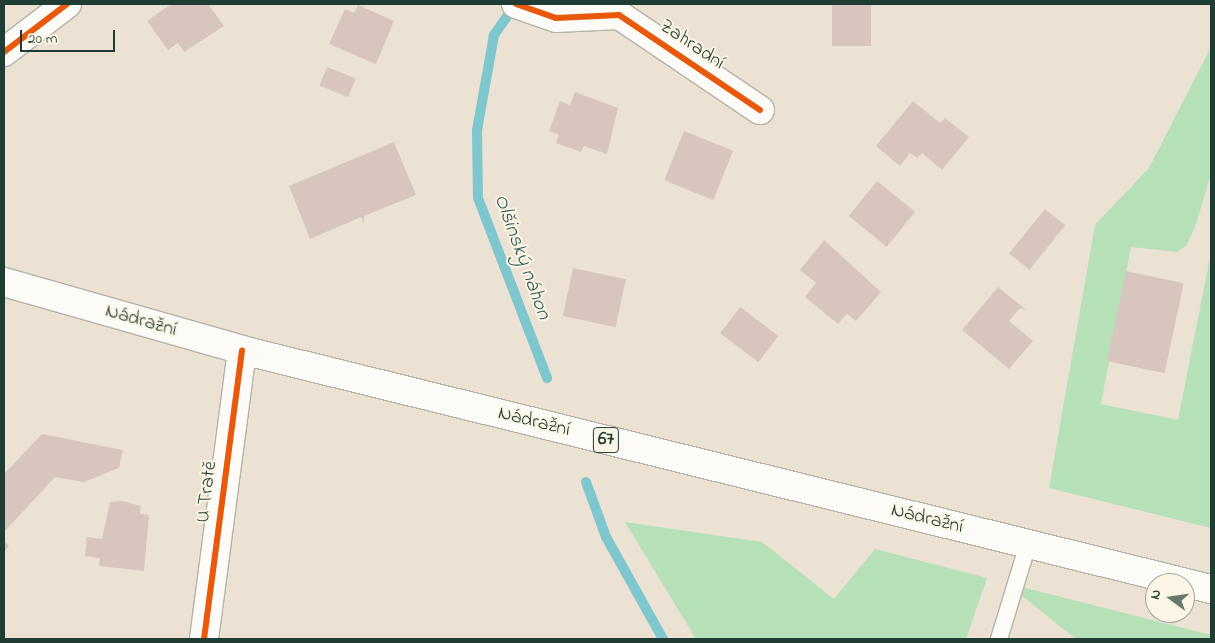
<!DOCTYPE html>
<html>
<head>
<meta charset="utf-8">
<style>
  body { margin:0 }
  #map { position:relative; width:1215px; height:643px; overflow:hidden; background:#ebe2d3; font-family:"Indie Flower",sans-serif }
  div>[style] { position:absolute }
  .green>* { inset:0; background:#b5e0b8 }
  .stream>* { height:10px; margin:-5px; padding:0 5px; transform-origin:5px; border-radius:5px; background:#7fc7cf }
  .building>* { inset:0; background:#d8c6be; transform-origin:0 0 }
  .roads { filter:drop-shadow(1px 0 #b5b2a8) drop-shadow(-1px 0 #b5b2a8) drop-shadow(0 1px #b5b2a8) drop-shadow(0 -1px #b5b2a8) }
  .lane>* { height:16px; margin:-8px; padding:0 8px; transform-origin:8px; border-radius:8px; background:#fcfbf8 }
  .street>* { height:28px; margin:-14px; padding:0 14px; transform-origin:14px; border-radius:14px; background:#fcfbf8 }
  .primary>* { height:28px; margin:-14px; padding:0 14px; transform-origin:14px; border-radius:14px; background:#fcfbf8 }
  .cycleway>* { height:6px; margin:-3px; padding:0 3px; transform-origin:3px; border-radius:3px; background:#e8590c }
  span { translate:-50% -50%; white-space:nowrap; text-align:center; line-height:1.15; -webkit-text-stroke:4px #fcf5e5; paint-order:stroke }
  .shield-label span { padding:1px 4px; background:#fcf5e5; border:1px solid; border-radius:4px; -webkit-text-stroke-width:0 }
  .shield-label { font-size:19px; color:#1f3d34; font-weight:700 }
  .street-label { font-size:20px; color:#1f3d34 }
  .water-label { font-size:21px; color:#2c5d5a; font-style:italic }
  .frame { position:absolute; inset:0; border:5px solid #1f3d34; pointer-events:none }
  .north { position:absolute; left:1145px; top:573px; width:50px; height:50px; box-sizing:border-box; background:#fcf5e5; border:1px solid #a4ab9e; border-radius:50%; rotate:284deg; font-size:14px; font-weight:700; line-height:20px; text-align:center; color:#1f3d34 }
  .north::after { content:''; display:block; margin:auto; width:18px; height:22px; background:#66776c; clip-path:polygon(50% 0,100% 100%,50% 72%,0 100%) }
  .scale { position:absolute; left:20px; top:30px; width:95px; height:22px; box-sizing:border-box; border:2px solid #1f3d34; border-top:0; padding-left:6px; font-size:15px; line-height:18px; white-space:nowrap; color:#1f3d34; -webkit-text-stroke:4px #fcf5e5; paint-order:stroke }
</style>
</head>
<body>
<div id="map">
  <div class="green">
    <div style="clip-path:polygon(1211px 47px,1211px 174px,1195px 227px,1187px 245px,1177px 252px,1131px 247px,1101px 404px,1178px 420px,1211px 252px,1211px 528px,1049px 488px,1095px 225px,1149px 168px)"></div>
    <div style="clip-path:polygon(625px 522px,762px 542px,834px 599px,875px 549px,987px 578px,966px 639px,696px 639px)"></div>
    <div style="clip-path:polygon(1006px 583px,1211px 635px,1211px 639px,1076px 639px)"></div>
  </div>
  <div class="stream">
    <div style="left:515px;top:5px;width:37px;rotate:125deg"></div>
    <div style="left:494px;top:35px;width:97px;rotate:100.1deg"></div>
    <div style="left:477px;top:130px;width:68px;rotate:89.2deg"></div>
    <div style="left:478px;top:198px;width:193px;rotate:69deg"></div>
    <div style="left:586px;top:482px;width:59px;rotate:70deg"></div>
    <div style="left:606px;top:537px;width:117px;rotate:60.8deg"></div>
  </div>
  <div class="building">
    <div style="clip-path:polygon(171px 4px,208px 4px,224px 26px,184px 52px,178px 43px,168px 50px,147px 21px)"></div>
    <div style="left:832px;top:4px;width:39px;height:42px"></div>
    <div style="clip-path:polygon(358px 5px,394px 21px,376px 64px,329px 44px,345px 9px,354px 13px)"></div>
    <div style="left:327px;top:67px;width:31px;height:20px;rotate:22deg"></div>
    <div style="clip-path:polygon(575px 92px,618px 108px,607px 154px,584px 146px,581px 152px,556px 143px,559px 135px,549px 131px,560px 101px,570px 105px)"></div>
    <div style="clip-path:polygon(913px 101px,940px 123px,945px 118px,969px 137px,942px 170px,922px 153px,917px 158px,910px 153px,900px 166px,876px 146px)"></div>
    <div style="left:684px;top:131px;width:53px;height:53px;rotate:22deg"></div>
    <div style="clip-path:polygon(394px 142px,416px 195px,364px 216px,364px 223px,361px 217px,310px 239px,289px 186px)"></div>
    <div style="left:877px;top:181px;width:49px;height:45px;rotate:39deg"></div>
    <div style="left:1045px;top:209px;width:26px;height:57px;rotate:39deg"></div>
    <div style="clip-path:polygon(824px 240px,881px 292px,856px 321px,847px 314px,838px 324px,805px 297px,816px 283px,800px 270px)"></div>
    <div style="left:573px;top:268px;width:54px;height:49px;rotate:12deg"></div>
    <div style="left:1126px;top:271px;width:59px;height:92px;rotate:12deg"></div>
    <div style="clip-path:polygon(998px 287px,1026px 310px,1020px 308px,1009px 321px,1033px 341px,1009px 369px,962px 330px)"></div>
    <div style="left:740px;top:307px;width:48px;height:33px;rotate:37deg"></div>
    <div style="clip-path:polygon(42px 434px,123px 450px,119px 468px,84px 482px,55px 477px,4px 532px,4px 474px)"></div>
    <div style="clip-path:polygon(122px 501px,141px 506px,140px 514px,149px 515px,144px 571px,99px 566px,100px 558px,85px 556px,87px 537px,102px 539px,110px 502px)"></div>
    <div style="clip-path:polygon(4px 541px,9px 546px,4px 552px)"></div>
  </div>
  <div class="roads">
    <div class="lane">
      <div style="left:999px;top:639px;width:99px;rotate:-73deg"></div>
    </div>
    <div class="street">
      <div style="left:516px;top:4px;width:42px;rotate:19.3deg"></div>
      <div style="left:556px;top:18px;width:63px;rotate:-2.7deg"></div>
      <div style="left:619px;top:15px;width:170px;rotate:34deg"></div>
      <div style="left:4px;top:52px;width:79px;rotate:-37.3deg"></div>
      <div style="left:204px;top:639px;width:291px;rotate:-82.5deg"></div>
    </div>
    <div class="primary">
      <div style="left:4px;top:282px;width:248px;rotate:15.9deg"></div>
      <div style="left:242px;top:350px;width:998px;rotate:13.86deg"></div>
    </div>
  </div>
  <div class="cycleway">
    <div style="left:516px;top:4px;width:42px;rotate:19.3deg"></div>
    <div style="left:556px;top:18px;width:63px;rotate:-2.7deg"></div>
    <div style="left:619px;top:15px;width:170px;rotate:34deg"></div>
    <div style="left:4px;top:52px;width:79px;rotate:-37.3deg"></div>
    <div style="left:204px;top:639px;width:291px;rotate:-82.5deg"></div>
  </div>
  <div class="shield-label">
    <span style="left:606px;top:440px">67</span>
  </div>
  <div class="street-label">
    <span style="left:692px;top:45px;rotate:34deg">Zahradní</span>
    <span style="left:141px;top:321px;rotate:16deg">Nádražní</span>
    <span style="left:534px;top:422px;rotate:14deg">Nádražní</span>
    <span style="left:207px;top:492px;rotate:-83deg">U Tratě</span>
    <span style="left:927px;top:519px;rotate:14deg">Nádražní</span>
  </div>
  <div class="water-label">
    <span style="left:522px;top:257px;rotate:70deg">Olšinský náhon</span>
  </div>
  <div class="frame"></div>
  <div class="north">N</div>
  <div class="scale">20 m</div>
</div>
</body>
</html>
